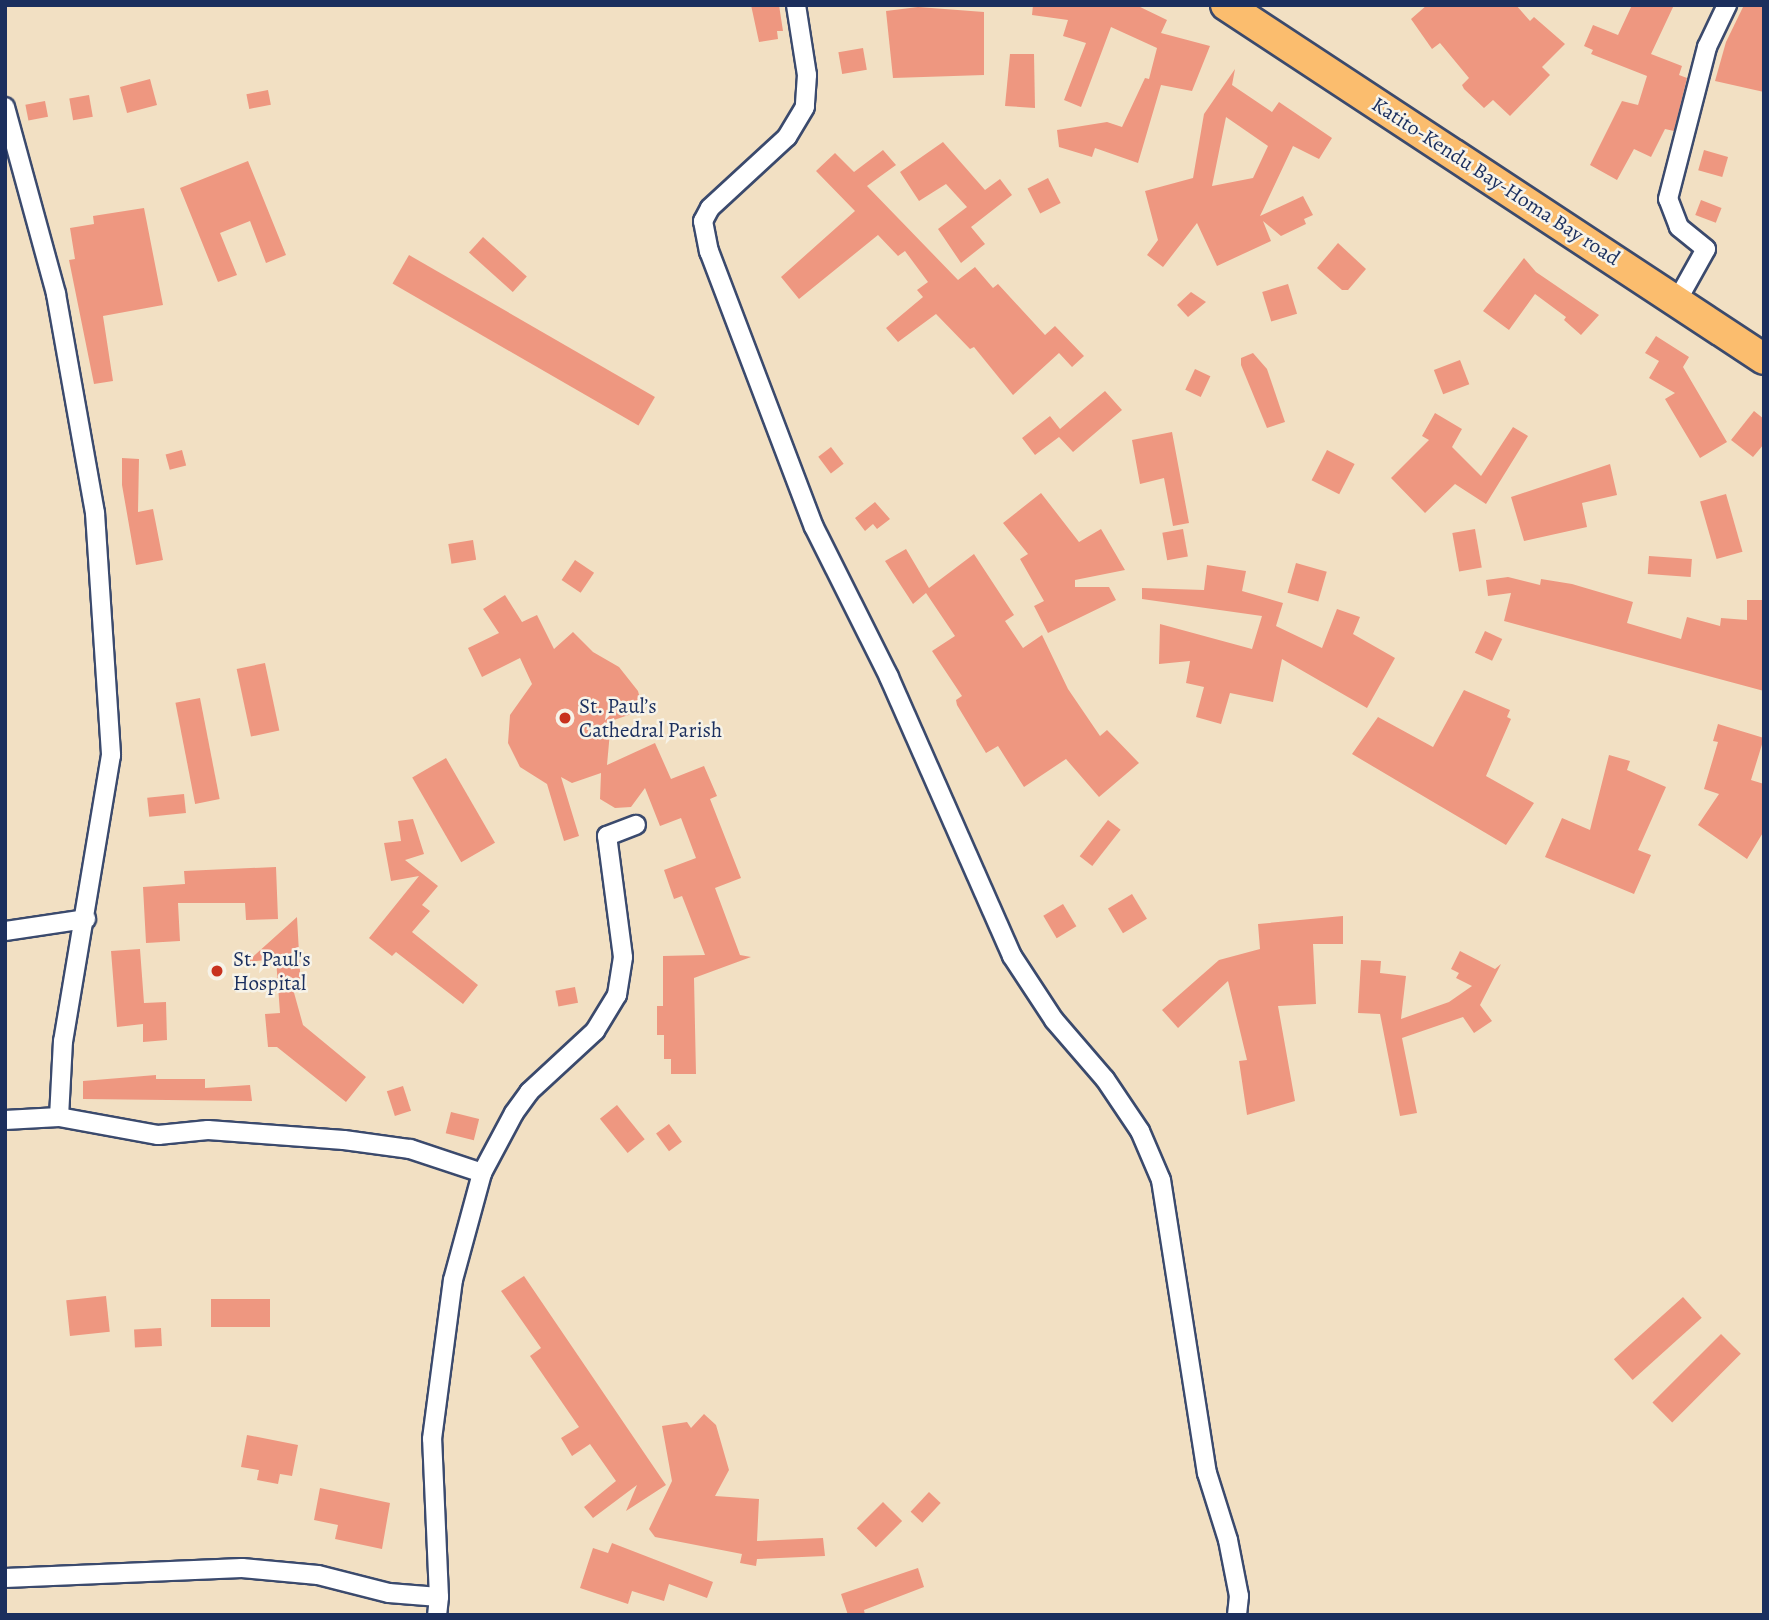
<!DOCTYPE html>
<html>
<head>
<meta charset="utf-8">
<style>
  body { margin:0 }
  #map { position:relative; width:1769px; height:1620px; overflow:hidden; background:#f2e0c3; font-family:Alegreya,serif }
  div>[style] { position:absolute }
  .building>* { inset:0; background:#ee9780; transform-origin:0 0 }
  .roads { filter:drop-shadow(2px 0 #3b4a6d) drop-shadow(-2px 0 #3b4a6d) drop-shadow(0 2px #3b4a6d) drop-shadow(0 -2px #3b4a6d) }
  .minor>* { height:18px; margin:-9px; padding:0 9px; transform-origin:9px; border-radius:9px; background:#fff }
  .trunk>* { height:30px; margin:-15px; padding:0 15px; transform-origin:15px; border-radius:15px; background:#fbbd6e }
  .dots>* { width:19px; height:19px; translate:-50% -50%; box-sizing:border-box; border:4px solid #f7f3e8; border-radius:50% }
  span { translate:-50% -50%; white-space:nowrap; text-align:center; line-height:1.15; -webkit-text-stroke:5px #f7f3e8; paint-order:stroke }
  .street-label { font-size:21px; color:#1b2f5e }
  .poi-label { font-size:21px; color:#1b2f5e }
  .left { translate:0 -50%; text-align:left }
  .frame { position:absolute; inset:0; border:7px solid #1b2f5e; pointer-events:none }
</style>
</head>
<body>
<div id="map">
  <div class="building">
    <div style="clip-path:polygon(751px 5px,779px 5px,783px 31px,777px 31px,778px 39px,759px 42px)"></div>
    <div style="clip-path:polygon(1033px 5px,1136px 5px,1167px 20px,1161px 33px,1210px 46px,1192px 91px,1161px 85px,1138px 163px,1095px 148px,1092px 157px,1059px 147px,1057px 130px,1107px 122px,1122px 127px,1145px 78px,1149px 79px,1157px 48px,1111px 27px,1081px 107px,1064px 100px,1086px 43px,1063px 36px,1068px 20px,1032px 15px)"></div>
    <div style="clip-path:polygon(1427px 5px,1516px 5px,1530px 21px,1534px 17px,1565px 44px,1542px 67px,1550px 75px,1510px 116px,1493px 100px,1484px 108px,1464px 89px,1462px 85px,1469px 78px,1440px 43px,1432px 49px,1411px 19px)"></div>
    <div style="clip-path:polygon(1632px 5px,1674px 5px,1651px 54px,1682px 66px,1679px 75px,1687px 78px,1674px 131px,1665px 129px,1651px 157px,1634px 149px,1617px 180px,1590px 165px,1622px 101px,1638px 105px,1647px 76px,1591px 54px,1593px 50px,1584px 46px,1593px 25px,1618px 35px)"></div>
    <div style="clip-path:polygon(1744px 5px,1764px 5px,1764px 92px,1715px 81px,1726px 42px)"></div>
    <div style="clip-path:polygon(918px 7px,984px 12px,984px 75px,893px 78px,886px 11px)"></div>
    <div style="left:863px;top:48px;width:22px;height:25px;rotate:80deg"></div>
    <div style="clip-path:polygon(1010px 54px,1034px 54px,1035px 108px,1005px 106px)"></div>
    <div style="clip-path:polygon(evenodd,1235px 69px,1232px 85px,1272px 112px,1279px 102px,1332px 138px,1319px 159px,1293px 146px,1260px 216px,1303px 196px,1313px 215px,1304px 219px,1306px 224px,1281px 236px,1263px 221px,1271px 241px,1217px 266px,1197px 223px,1163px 267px,1147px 255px,1158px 240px,1145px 191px,1193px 178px,1204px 114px,1235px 69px,1226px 117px,1268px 146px,1253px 178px,1212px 186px,1226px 117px)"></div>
    <div style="left:150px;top:79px;width:27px;height:31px;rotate:75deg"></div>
    <div style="left:268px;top:90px;width:15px;height:22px;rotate:79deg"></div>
    <div style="left:89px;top:95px;width:22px;height:20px;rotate:80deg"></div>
    <div style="left:45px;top:101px;width:16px;height:20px;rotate:79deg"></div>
    <div style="clip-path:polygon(943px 142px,985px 190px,1000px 179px,1012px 195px,971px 227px,985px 244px,961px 263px,938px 229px,967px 207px,946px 184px,919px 201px,900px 172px)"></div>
    <div style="clip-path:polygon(883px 150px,896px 165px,867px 186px,958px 280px,975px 267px,993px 288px,998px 284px,1045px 335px,1055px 326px,1084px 356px,1072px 367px,1059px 353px,1013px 395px,974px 347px,970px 349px,936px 314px,898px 342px,886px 328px,923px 297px,917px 290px,928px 282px,905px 251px,898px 256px,878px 235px,799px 299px,781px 277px,855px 211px,816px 171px,835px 153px,854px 172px)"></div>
    <div style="left:1704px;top:150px;width:25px;height:21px;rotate:16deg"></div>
    <div style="clip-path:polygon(248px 161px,286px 255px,266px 263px,250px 221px,220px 233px,237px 275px,218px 282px,180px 188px)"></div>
    <div style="left:1048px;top:178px;width:28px;height:23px;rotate:63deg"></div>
    <div style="left:1701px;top:200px;width:22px;height:16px;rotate:21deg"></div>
    <div style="clip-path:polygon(144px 208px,163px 305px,103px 316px,113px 381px,94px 384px,69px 260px,75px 259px,70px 228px,94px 224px,93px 216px)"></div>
    <div style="left:483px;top:237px;width:59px;height:21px;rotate:42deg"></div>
    <div style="clip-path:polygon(1338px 243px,1366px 269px,1348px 290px,1342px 290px,1317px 268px)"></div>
    <div style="left:409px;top:255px;width:284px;height:33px;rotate:30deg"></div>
    <div style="clip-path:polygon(1524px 258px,1536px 272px,1599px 315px,1581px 335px,1564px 320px,1566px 317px,1535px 294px,1509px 330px,1483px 311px)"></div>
    <div style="left:1288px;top:284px;width:31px;height:27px;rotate:73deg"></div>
    <div style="clip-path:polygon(1191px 292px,1206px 302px,1188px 317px,1177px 305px)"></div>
    <div style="clip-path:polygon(1656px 336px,1689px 357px,1683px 367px,1727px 442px,1700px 458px,1665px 399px,1675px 393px,1649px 378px,1659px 361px,1645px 353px)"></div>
    <div style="clip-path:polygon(1253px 353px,1267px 369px,1285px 422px,1267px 428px,1241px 365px,1241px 358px)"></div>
    <div style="left:1460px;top:360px;width:26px;height:28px;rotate:69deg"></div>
    <div style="left:1195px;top:369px;width:17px;height:23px;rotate:25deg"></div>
    <div style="clip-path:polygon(1105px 391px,1122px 410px,1073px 452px,1059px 437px,1035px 455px,1022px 438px,1050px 416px,1060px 429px)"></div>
    <div style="clip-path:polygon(1754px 411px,1764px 419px,1764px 444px,1753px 457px,1731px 440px)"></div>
    <div style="clip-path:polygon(1435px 413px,1462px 429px,1452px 447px,1481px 476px,1513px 427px,1528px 436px,1486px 504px,1455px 484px,1425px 513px,1391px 478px,1429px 440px,1422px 436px)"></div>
    <div style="clip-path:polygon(1172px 432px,1189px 523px,1173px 526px,1164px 478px,1140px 484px,1132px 440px)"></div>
    <div style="left:831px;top:447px;width:21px;height:16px;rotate:53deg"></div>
    <div style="left:182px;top:450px;width:16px;height:17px;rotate:75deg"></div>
    <div style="left:1327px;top:450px;width:31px;height:34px;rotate:27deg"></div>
    <div style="clip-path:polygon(122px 458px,139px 459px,138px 512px,153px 509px,163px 560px,136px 565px,122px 485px)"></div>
    <div style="clip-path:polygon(1610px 464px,1617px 495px,1582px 503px,1587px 527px,1524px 541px,1511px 497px)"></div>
    <div style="clip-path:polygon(1041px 493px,1079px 542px,1101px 529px,1125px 570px,1075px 580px,1075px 587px,1109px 587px,1116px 600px,1048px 633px,1034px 606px,1044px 601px,1020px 559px,1028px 554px,1003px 523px)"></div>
    <div style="left:1726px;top:494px;width:60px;height:27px;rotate:74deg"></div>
    <div style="clip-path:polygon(875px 502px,890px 519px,877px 529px,873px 524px,865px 531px,855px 518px)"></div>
    <div style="left:1183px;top:529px;width:28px;height:21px;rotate:80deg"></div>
    <div style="left:1475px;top:529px;width:39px;height:23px;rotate:80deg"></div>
    <div style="left:473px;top:540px;width:20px;height:25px;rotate:81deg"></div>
    <div style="clip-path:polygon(906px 549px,929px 588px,974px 554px,1014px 615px,1005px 621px,1023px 648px,1042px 635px,1068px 689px,1100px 736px,1107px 730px,1139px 763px,1099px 797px,1066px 759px,1024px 787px,998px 746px,986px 753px,957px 705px,956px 700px,962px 696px,932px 651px,955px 636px,926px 593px,913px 604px,885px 561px)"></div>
    <div style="left:1649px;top:556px;width:43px;height:18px;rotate:4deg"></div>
    <div style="left:575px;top:560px;width:23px;height:24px;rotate:34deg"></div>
    <div style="left:1296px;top:563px;width:32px;height:31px;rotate:16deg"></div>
    <div style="clip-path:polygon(1207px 565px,1246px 571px,1242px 591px,1283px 603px,1276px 626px,1322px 648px,1337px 609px,1360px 617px,1353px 634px,1395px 658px,1367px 708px,1282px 659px,1273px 702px,1230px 693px,1221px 724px,1196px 717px,1204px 687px,1186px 683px,1190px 661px,1159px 664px,1160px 624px,1252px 649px,1262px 616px,1142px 599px,1142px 588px,1204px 590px)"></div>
    <div style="clip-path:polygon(1508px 577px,1540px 585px,1541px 579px,1572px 584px,1633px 602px,1627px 623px,1681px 639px,1687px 617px,1720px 626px,1721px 618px,1747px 620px,1747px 600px,1764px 600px,1764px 691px,1504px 621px,1511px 593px,1488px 596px,1486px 580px)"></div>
    <div style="clip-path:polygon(505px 595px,522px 622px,537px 615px,554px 649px,573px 632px,593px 652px,619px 667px,638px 691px,643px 710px,611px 721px,607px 765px,655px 743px,671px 779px,704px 766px,717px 796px,710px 799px,741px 878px,715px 888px,740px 955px,751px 957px,694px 978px,696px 1074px,671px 1074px,671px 1059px,664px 1059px,664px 1035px,657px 1035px,657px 1006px,663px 1006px,663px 956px,705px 955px,682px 896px,674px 899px,664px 870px,696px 858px,681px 818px,660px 826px,645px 788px,631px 807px,615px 808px,600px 799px,601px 773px,572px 783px,561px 777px,579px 836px,564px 841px,547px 784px,520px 767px,508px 743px,510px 715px,532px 684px,520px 658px,482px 677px,468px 648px,499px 633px,483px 609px)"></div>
    <div style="left:1485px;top:631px;width:19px;height:24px;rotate:25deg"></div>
    <div style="left:265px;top:663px;width:69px;height:29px;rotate:78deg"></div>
    <div style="clip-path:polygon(1464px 690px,1510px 710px,1507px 717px,1511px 719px,1486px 776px,1534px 803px,1506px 845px,1352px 754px,1378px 717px,1433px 747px)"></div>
    <div style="left:200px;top:698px;width:103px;height:25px;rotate:79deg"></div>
    <div style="clip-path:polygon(1718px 724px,1764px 738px,1751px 780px,1764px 784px,1764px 831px,1747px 859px,1698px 825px,1719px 794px,1704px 789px,1718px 742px,1713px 741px)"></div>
    <div style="clip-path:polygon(1609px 755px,1630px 761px,1627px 770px,1666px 787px,1638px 850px,1651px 855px,1634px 894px,1545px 857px,1562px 818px,1590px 830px)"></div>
    <div style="left:446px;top:758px;width:98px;height:39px;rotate:60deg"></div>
    <div style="left:184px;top:794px;width:19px;height:37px;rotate:84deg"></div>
    <div style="clip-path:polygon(413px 819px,424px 854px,405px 860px,438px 886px,422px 905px,430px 911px,412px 932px,478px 985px,463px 1004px,396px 952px,392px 956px,369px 938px,419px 876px,391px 881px,384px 843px,401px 841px,398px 821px)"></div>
    <div style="left:1108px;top:820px;width:16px;height:46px;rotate:38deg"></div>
    <div style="clip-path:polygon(276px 867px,278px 919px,246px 920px,245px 903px,178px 903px,180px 941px,146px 943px,143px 887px,185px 884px,184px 871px)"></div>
    <div style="left:1132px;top:894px;width:29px;height:28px;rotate:59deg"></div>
    <div style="left:1063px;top:904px;width:26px;height:23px;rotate:59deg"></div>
    <div style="clip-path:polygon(1343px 916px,1343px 944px,1313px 944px,1316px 1004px,1278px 1006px,1295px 1101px,1247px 1115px,1239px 1061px,1247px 1060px,1228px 981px,1178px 1028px,1162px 1010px,1219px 960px,1260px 949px,1258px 924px)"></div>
    <div style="clip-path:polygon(297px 917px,301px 989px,293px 989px,303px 1025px,366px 1077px,346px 1102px,277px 1047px,268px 1047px,265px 1014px,280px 1013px,276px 959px,247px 962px)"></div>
    <div style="clip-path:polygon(140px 949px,144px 1003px,166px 1002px,167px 1040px,143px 1042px,143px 1024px,117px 1027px,111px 951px)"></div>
    <div style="clip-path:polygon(1460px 951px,1495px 969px,1501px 964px,1480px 1005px,1492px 1021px,1474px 1033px,1463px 1017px,1402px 1038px,1417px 1113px,1400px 1116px,1380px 1014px,1358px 1013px,1361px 960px,1381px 961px,1380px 973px,1406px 976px,1401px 1019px,1449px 1002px,1472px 986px,1456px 978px,1459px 973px,1451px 969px)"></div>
    <div style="left:575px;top:987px;width:16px;height:20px;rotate:79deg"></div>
    <div style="clip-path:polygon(156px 1075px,156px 1079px,205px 1079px,205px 1088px,250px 1085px,252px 1101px,83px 1099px,83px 1081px)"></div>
    <div style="left:403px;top:1086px;width:26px;height:17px;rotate:72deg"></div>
    <div style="left:617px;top:1105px;width:44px;height:22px;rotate:51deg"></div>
    <div style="left:451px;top:1112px;width:29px;height:22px;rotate:14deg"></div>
    <div style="left:669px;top:1124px;width:22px;height:16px;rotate:54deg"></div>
    <div style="clip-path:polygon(524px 1276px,666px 1485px,626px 1511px,637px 1485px,593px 1518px,584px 1507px,616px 1481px,590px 1444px,572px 1456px,561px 1438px,579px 1427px,530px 1356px,541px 1348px,501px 1291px)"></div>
    <div style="left:106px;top:1296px;width:36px;height:40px;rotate:84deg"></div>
    <div style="left:1683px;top:1297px;width:28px;height:93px;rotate:48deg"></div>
    <div style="left:211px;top:1299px;width:59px;height:28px"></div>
    <div style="left:161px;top:1328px;width:18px;height:27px;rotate:87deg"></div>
    <div style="left:1721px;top:1334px;width:28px;height:97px;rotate:45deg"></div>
    <div style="clip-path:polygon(704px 1414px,716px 1425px,729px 1470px,715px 1496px,759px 1499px,757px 1541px,823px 1538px,825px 1556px,757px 1559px,756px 1566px,740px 1563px,742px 1554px,655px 1537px,649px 1529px,672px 1481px,662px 1426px,687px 1422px,691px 1428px)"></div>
    <div style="clip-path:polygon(247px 1435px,298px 1445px,292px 1476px,280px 1474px,278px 1484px,257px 1480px,259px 1470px,241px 1467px)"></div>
    <div style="clip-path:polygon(320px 1488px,390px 1503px,382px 1549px,335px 1539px,338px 1525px,314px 1520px)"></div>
    <div style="left:929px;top:1492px;width:16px;height:27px;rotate:43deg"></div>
    <div style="left:883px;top:1502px;width:27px;height:37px;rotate:45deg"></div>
    <div style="clip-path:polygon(612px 1543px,713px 1582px,707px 1598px,669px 1584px,664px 1601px,632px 1591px,628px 1604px,580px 1588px,593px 1548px,608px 1553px)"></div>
    <div style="clip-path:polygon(918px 1568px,924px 1587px,864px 1610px,865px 1615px,848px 1615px,841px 1594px)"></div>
  </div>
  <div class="roads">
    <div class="minor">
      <div style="left:796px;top:5px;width:71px;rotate:81.1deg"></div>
      <div style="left:807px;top:75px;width:32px;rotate:94deg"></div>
      <div style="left:805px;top:107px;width:35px;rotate:121deg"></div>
      <div style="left:787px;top:137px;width:105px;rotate:137.3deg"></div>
      <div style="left:710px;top:208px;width:15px;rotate:118deg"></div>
      <div style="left:703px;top:221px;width:31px;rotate:79deg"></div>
      <div style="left:709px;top:251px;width:295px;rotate:69.2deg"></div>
      <div style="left:814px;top:527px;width:168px;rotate:63.4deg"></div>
      <div style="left:889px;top:677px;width:305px;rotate:66.2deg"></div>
      <div style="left:1012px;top:956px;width:77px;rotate:56.7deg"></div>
      <div style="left:1054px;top:1020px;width:78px;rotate:49.2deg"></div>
      <div style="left:1105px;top:1079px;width:63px;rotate:56.1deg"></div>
      <div style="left:1140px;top:1131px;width:53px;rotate:66.8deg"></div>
      <div style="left:1161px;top:1180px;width:297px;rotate:81.1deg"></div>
      <div style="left:1207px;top:1473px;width:70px;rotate:72.6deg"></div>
      <div style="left:1228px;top:1540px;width:57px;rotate:78.9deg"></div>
      <div style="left:1239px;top:1596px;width:19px;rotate:96deg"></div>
      <div style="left:5px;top:107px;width:194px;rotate:74.7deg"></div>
      <div style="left:56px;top:294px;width:222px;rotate:79.9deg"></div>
      <div style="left:95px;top:513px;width:243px;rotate:86.2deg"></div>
      <div style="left:111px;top:755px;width:290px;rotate:99.5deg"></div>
      <div style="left:63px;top:1041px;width:76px;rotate:93deg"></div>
      <div style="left:1678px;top:299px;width:57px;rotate:-60.8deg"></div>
      <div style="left:1706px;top:249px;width:35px;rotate:-141deg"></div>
      <div style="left:1679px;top:227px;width:30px;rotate:-111deg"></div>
      <div style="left:1668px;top:199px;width:157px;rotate:-75.6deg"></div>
      <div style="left:1707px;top:47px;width:47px;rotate:-64.5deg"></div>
      <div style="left:5px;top:931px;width:82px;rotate:-8.4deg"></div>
      <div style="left:5px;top:1120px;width:54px;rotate:-3.2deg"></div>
      <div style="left:59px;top:1117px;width:101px;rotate:10.3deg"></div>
      <div style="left:158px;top:1135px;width:50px;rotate:-5.7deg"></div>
      <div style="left:208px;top:1130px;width:136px;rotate:4.2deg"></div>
      <div style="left:344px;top:1140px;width:67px;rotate:7.8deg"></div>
      <div style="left:410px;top:1149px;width:76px;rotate:18.4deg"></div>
      <div style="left:5px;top:1578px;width:237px;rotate:-2.4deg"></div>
      <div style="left:242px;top:1568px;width:76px;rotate:5.3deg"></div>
      <div style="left:318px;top:1575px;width:73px;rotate:14.2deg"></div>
      <div style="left:389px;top:1593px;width:50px;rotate:4.6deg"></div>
      <div style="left:439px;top:1597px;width:18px;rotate:96deg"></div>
      <div style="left:439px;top:1597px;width:158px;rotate:-92.5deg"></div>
      <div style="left:432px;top:1439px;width:160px;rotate:-82.5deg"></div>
      <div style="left:453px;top:1280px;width:111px;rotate:-74.8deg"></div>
      <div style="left:482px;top:1173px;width:68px;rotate:-61.9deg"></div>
      <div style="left:514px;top:1113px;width:26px;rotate:-54deg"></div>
      <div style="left:529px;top:1092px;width:90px;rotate:-42.7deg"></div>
      <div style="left:595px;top:1031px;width:42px;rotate:-58.6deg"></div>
      <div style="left:617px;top:995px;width:38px;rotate:-81deg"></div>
      <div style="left:623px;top:957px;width:122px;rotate:-97.5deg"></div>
      <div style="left:607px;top:836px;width:31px;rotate:-21deg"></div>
    </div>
    <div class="trunk">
      <div style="left:1226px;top:5px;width:644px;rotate:33.34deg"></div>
    </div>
  </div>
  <div class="dots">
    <div style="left:565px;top:718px;background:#c8321e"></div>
    <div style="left:217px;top:971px;background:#c8321e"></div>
  </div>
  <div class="street-label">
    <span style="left:1496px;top:181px;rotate:33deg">Katito-Kendu Bay-Homa Bay road</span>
  </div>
  <div class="poi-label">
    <span class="left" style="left:579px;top:718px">St. Paul’s<br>Cathedral Parish</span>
    <span class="left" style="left:233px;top:971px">St. Paul's<br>Hospital</span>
  </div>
  <div class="frame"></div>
</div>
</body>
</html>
